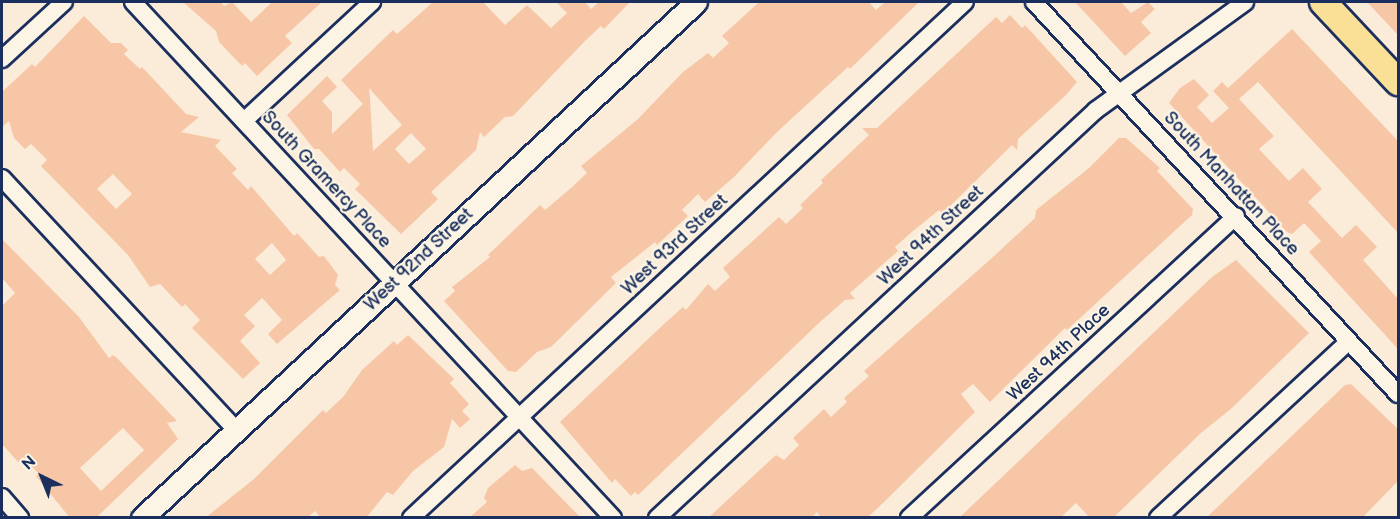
<!DOCTYPE html>
<html>
<head>
<meta charset="utf-8">
<style>
  body { margin:0 }
  #map { position:relative; width:1400px; height:519px; overflow:hidden; background:#fbecd9; font-family:"Balsamiq Sans",sans-serif }
  div>[style] { position:absolute }
  .building>* { inset:0; background:#f7c6a7 }
  .roads { filter:drop-shadow(2px 0 #1b2f5e) drop-shadow(-2px 0 #1b2f5e) drop-shadow(0 2px #1b2f5e) drop-shadow(0 -2px #1b2f5e) }
  .minor>* { height:16px; margin:-8px; padding:0 8px; transform-origin:8px; border-radius:8px; background:#fcf5e5 }
  .tertiary>* { height:21px; margin:-10.5px; padding:0 10.5px; transform-origin:10.5px; border-radius:10.5px; background:#fcf5e5 }
  .primary>* { height:26px; margin:-13px; padding:0 13px; transform-origin:13px; border-radius:13px; background:#fadf96 }
  span { translate:-50% -50%; white-space:nowrap; text-align:center; line-height:1.15; -webkit-text-stroke:4.5px #fcf5e5; paint-order:stroke }
  .street-label { font-size:18px; color:#1b2f5e }
  .frame { position:absolute; inset:0; border:3px solid #1b2f5e; pointer-events:none }
  .north { position:absolute; left:12px; top:447px; width:60px; height:60px; -webkit-text-stroke:4px #fcf5e5; paint-order:stroke; rotate:317deg; font-size:16px; font-weight:700; line-height:24px; text-align:center; color:#1b2f5e }
  .north::after { content:''; display:block; margin:auto; width:21px; height:27px; background:#1b2f5e; clip-path:polygon(50% 0,100% 100%,50% 72%,0 100%) }
</style>
</head>
<body>
<div id="map">
  <div class="building">
    <div style="clip-path:polygon(183px 2px,220px 2px,224px 6px,232px 2px,251px 22px,272px 2px,322px 2px,285px 36px,292px 43px,257px 76px,245px 63px,242px 66px,219px 42px,216px 31px)"></div>
    <div style="clip-path:polygon(evenodd,433px 2px,483px 2px,505px 25px,527px 5px,551px 28px,567px 13px,556px 2px,585px 2px,591px 9px,599px 2px,630px 2px,604px 29px,601px 26px,584px 42px,513px 116px,505px 117px,484px 137px,480px 132px,476px 150px,431px 192px,438px 199px,401px 234px,355px 189px,360px 184px,344px 168px,340px 172px,319px 149px,314px 149px,287px 115px,327px 76px,337px 87px,322px 101px,332px 112px,332px 134px,363px 104px,341px 80px,393px 30px,397px 34px,433px 2px,369px 88px,402px 125px,373px 151px,370px 98px,369px 88px,433px 2px,411px 133px,426px 149px,409px 164px,395px 149px,411px 133px)"></div>
    <div style="clip-path:polygon(759px 2px,869px 2px,876px 10px,885px 2px,919px 2px,850px 69px,848px 67px,777px 132px,734px 177px,705px 202px,698px 194px,682px 210px,688px 216px,657px 245px,655px 242px,611px 277px,616px 283px,551px 347px,537px 352px,516px 372px,508px 371px,444px 301px,455px 291px,452px 287px,490px 257px,488px 255px,540px 205px,545px 210px,571px 188px,587px 173px,581px 166px,638px 119px,683px 72px,708px 53px,713px 58px,729px 43px,722px 36px)"></div>
    <div style="clip-path:polygon(1075px 2px,1121px 2px,1131px 13px,1148px 2px,1155px 9px,1141px 22px,1151px 33px,1125px 56px)"></div>
    <div style="clip-path:polygon(1367px 2px,1398px 2px,1398px 35px)"></div>
    <div style="clip-path:polygon(1010px 15px,1022px 28px,1025px 25px,1077px 82px,1066px 95px,1018px 139px,1017px 150px,1012px 145px,942px 214px,939px 210px,913px 231px,895px 247px,898px 251px,850px 293px,855px 299px,845px 300px,820px 322px,638px 495px,635px 492px,631px 496px,615px 479px,612px 483px,560px 422px,664px 324px,683px 307px,686px 310px,708px 284px,715px 291px,730px 277px,723px 268px,779px 217px,786px 224px,803px 208px,800px 205px,823px 183px,821px 180px,869px 135px,862px 128px,877px 128px,996px 17px,1002px 23px)"></div>
    <div style="clip-path:polygon(evenodd,84px 16px,111px 43px,121px 43px,128px 50px,124px 54px,140px 69px,142px 67px,186px 114px,199px 117px,181px 132px,221px 140px,215px 146px,237px 169px,232px 173px,248px 190px,251px 186px,294px 236px,297px 233px,319px 257px,324px 256px,338px 275px,335px 285px,340px 290px,277px 344px,268px 334px,282px 320px,265px 301px,262px 298px,244px 315px,255px 326px,240px 341px,260px 363px,243px 379px,192px 328px,200px 320px,185px 304px,182px 307px,160px 284px,150px 287px,128px 255px,41px 166px,47px 160px,31px 144px,25px 149px,14px 138px,9px 121px,2px 127px,2px 92px,32px 64px,35px 67px,84px 16px,113px 174px,132px 194px,116px 209px,97px 189px,113px 174px,84px 16px,272px 243px,286px 260px,270px 275px,255px 259px,272px 243px)"></div>
    <div style="clip-path:polygon(1292px 29px,1398px 141px,1398px 233px,1258px 82px,1239px 99px,1274px 136px,1259px 149px,1289px 181px,1303px 168px,1322px 189px,1308px 202px,1342px 238px,1356px 225px,1377px 247px,1363px 260px,1398px 299px,1398px 349px,1309px 252px,1321px 241px,1304px 223px,1292px 234px,1287px 232px,1169px 103px,1180px 88px,1194px 79px,1209px 95px,1197px 107px,1212px 123px,1229px 108px,1213px 91px,1222px 82px,1228px 88px)"></div>
    <div style="clip-path:polygon(1119px 138px,1126px 138px,1160px 168px,1157px 171px,1193px 209px,1192px 215px,1067px 330px,1065px 328px,990px 402px,973px 384px,961px 394px,975px 412px,885px 501px,867px 518px,821px 518px,817px 512px,811px 518px,708px 518px,776px 455px,784px 460px,799px 445px,793px 438px,824px 409px,831px 417px,847px 402px,844px 398px,869px 376px,864px 371px,993px 257px,1035px 218px,1036px 210px,1089px 168px)"></div>
    <div style="clip-path:polygon(evenodd,2px 239px,79px 317px,109px 358px,113px 355px,117px 358px,177px 421px,167px 423px,178px 439px,96px 518px,70px 518px,36px 476px,39px 474px,23px 457px,18px 462px,2px 444px,2px 306px,15px 293px,2px 278px,2px 239px,123px 428px,144px 450px,101px 491px,80px 468px,123px 428px)"></div>
    <div style="clip-path:polygon(1236px 260px,1309px 333px,1232px 408px,1201px 433px,1113px 518px,1090px 518px,1076px 503px,1060px 518px,959px 518px,1212px 277px)"></div>
    <div style="clip-path:polygon(408px 335px,454px 379px,450px 383px,469px 404px,462px 411px,470px 419px,460px 428px,452px 419px,444px 447px,413px 471px,393px 495px,387px 492px,366px 518px,321px 518px,315px 511px,307px 518px,205px 518px,254px 479px,323px 410px,326px 413px,343px 397px,362px 370px,394px 341px,397px 345px)"></div>
    <div style="clip-path:polygon(1351px 384px,1398px 429px,1398px 481px,1362px 518px,1206px 518px,1345px 385px)"></div>
    <div style="clip-path:polygon(515px 465px,522px 471px,532px 468px,581px 518px,469px 518px,487px 502px,484px 498px,488px 488px)"></div>
  </div>
  <div class="roads">
    <div class="minor">
      <div style="left:133px;top:2px;width:705px;rotate:47.07deg"></div>
      <div style="left:1034px;top:2px;width:535px;rotate:47.12deg"></div>
      <div style="left:2px;top:59px;width:84px;rotate:-42.6deg"></div>
      <div style="left:244px;top:121px;width:175px;rotate:-42.9deg"></div>
      <div style="left:2px;top:178px;width:345px;rotate:47.1deg"></div>
      <div style="left:2px;top:497px;width:28px;rotate:49deg"></div>
      <div style="left:411px;top:518px;width:757px;rotate:-42.97deg"></div>
      <div style="left:657px;top:518px;width:599px;rotate:-42.9deg"></div>
      <div style="left:1096px;top:110px;width:184px;rotate:-35.9deg"></div>
      <div style="left:909px;top:518px;width:445px;rotate:-42.7deg"></div>
      <div style="left:1158px;top:518px;width:260px;rotate:-42.8deg"></div>
    </div>
    <div class="tertiary">
      <div style="left:142px;top:518px;width:757px;rotate:-42.97deg"></div>
    </div>
    <div class="primary">
      <div style="left:1323px;top:2px;width:110px;rotate:46.8deg"></div>
    </div>
  </div>
  <div class="street-label">
    <span style="left:326px;top:180px;rotate:47deg">South Gramercy Place</span>
    <span style="left:1231px;top:184px;rotate:47deg">South Manhattan Place</span>
    <span style="left:931px;top:236px;rotate:-43deg">West 94th Street</span>
    <span style="left:675px;top:245px;rotate:-43deg">West 93rd Street</span>
    <span style="left:419px;top:260px;rotate:-43deg">West 92nd Street</span>
    <span style="left:1059px;top:353px;rotate:-43deg">West 94th Place</span>
  </div>
  <div class="frame"></div>
  <div class="north">N</div>
</div>
</body>
</html>
